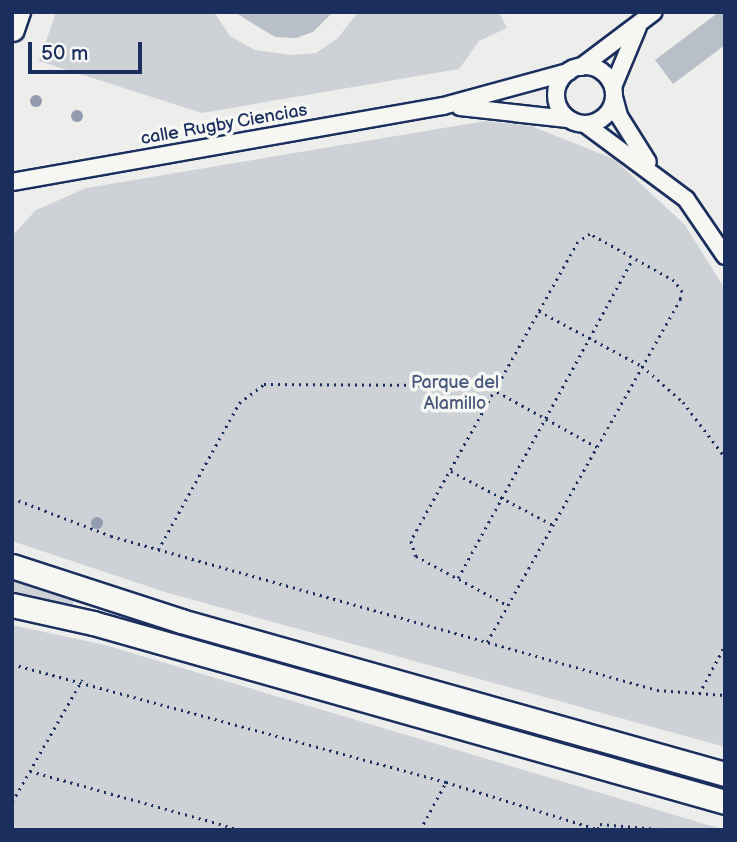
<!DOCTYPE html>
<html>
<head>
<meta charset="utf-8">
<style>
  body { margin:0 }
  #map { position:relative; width:737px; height:842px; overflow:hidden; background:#edeeec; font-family:"Balsamiq Sans",sans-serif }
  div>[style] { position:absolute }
  .green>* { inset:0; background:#ced2d7 }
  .building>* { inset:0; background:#b9bfc8 }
  .path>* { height:2.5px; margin-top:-1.25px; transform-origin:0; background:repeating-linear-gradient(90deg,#1b2f5e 0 2px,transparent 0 7px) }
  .roads { filter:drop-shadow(2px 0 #1b2f5e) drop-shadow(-2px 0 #1b2f5e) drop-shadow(0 2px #1b2f5e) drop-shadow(0 -2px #1b2f5e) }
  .minor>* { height:16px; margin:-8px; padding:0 8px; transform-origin:8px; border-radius:8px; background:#f6f6f2 }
  .minor>.ring { margin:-8px; padding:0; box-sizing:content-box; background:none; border:16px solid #f6f6f2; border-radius:50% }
  .secondary>* { height:23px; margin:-11.5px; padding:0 11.5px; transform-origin:11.5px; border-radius:11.5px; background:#f6f6f2 }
  .trees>* { width:12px; height:12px; margin:-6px; border-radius:50%; background:#929cae }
  span { translate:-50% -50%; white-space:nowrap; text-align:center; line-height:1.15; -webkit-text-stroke:7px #f6f6f2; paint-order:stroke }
  .street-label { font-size:18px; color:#1b2f5e }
  .park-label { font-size:18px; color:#48587c }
  .frame { position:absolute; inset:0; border:14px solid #1b2f5e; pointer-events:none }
  .scale { position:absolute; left:28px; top:42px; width:114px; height:32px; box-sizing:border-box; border:4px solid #1b2f5e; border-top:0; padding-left:9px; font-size:21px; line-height:24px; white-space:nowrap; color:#1b2f5e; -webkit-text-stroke:5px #f6f6f2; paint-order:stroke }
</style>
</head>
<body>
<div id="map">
  <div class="green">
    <div style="clip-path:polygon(56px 12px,214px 12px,230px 36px,255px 50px,293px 55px,316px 53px,338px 38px,358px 12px,499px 12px,507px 28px,479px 41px,459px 69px,202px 113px,39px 61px)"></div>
    <div style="clip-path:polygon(485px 121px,531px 126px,614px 159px,685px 225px,725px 289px,725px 747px,168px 593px,12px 541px,12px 236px,36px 210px,86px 188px)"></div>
    <div style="clip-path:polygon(12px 576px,74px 598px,73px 605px,12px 593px)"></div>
    <div style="clip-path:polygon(12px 625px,105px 645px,725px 830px,12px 830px)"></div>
  </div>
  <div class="building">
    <div style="clip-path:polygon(234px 12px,333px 12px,313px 32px,296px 38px,275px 37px)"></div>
    <div style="clip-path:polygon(719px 12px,725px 13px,725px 45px,673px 84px,655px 60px)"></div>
  </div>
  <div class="path">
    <div style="left:539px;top:311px;width:117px;rotate:28.1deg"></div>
    <div style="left:642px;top:366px;width:55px;rotate:41.3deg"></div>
    <div style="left:683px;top:402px;width:69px;rotate:52.6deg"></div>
    <div style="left:451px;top:471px;width:115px;rotate:27.9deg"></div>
    <div style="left:12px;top:498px;width:106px;rotate:21deg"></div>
    <div style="left:111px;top:536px;width:567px;rotate:15.75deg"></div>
    <div style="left:657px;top:690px;width:68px;rotate:4.2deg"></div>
    <div style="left:158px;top:550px;width:168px;rotate:-61.1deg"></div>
    <div style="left:239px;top:403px;width:31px;rotate:-37deg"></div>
    <div style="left:264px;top:384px;width:221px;rotate:0.3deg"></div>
    <div style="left:485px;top:385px;width:128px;rotate:29deg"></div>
    <div style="left:458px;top:578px;width:362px;rotate:-61.3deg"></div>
    <div style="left:487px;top:642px;width:394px;rotate:-60.6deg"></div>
    <div style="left:680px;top:299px;width:7px;rotate:-74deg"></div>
    <div style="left:682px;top:292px;width:14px;rotate:-126deg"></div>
    <div style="left:674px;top:281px;width:96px;rotate:-150.8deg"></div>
    <div style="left:590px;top:234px;width:14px;rotate:146deg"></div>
    <div style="left:578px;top:242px;width:342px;rotate:119.2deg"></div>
    <div style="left:411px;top:541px;width:16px;rotate:72deg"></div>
    <div style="left:416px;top:556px;width:103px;rotate:28.3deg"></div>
    <div style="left:12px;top:664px;width:450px;rotate:15.2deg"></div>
    <div style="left:446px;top:782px;width:161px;rotate:17.3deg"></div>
    <div style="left:699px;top:694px;width:55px;rotate:-62deg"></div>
    <div style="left:30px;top:771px;width:220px;rotate:15.6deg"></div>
    <div style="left:12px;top:802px;width:141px;rotate:-60.2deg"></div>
    <div style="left:598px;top:829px;width:5px;rotate:-68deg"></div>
    <div style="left:600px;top:824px;width:70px;rotate:4.9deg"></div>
    <div style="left:420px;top:830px;width:55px;rotate:-61.6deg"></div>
  </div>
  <div class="roads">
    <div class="minor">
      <div class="ring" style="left:556px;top:66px;width:42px;height:42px"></div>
      <div style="left:581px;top:67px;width:91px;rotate:-37deg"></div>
      <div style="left:613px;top:87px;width:65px;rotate:-67.4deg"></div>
      <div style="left:614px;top:97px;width:20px;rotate:75deg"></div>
      <div style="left:619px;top:116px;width:54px;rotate:57.8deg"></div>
      <div style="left:460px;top:107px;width:108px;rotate:6.4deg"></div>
      <div style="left:585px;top:124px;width:126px;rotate:36.6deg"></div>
      <div style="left:686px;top:199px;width:69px;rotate:55.6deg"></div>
      <div style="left:12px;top:182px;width:438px;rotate:-10deg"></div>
      <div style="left:443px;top:106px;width:130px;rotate:-15.2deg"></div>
    </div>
    <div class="secondary">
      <div style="left:12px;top:29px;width:18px;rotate:-71deg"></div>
      <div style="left:12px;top:566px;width:178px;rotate:18deg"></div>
      <div style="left:181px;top:621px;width:565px;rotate:15.71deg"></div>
      <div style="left:12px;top:605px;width:83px;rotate:12.5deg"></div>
      <div style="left:93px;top:623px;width:657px;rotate:15.81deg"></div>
    </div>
  </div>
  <div class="trees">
    <div style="left:36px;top:101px"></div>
    <div style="left:77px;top:116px"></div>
    <div style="left:97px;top:523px"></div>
  </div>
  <div class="street-label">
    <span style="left:224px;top:125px;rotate:-10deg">calle Rugby Ciencias</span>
  </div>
  <div class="park-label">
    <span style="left:455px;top:394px">Parque del<br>Alamillo</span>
  </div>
  <div class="frame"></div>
  <div class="scale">50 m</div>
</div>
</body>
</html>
